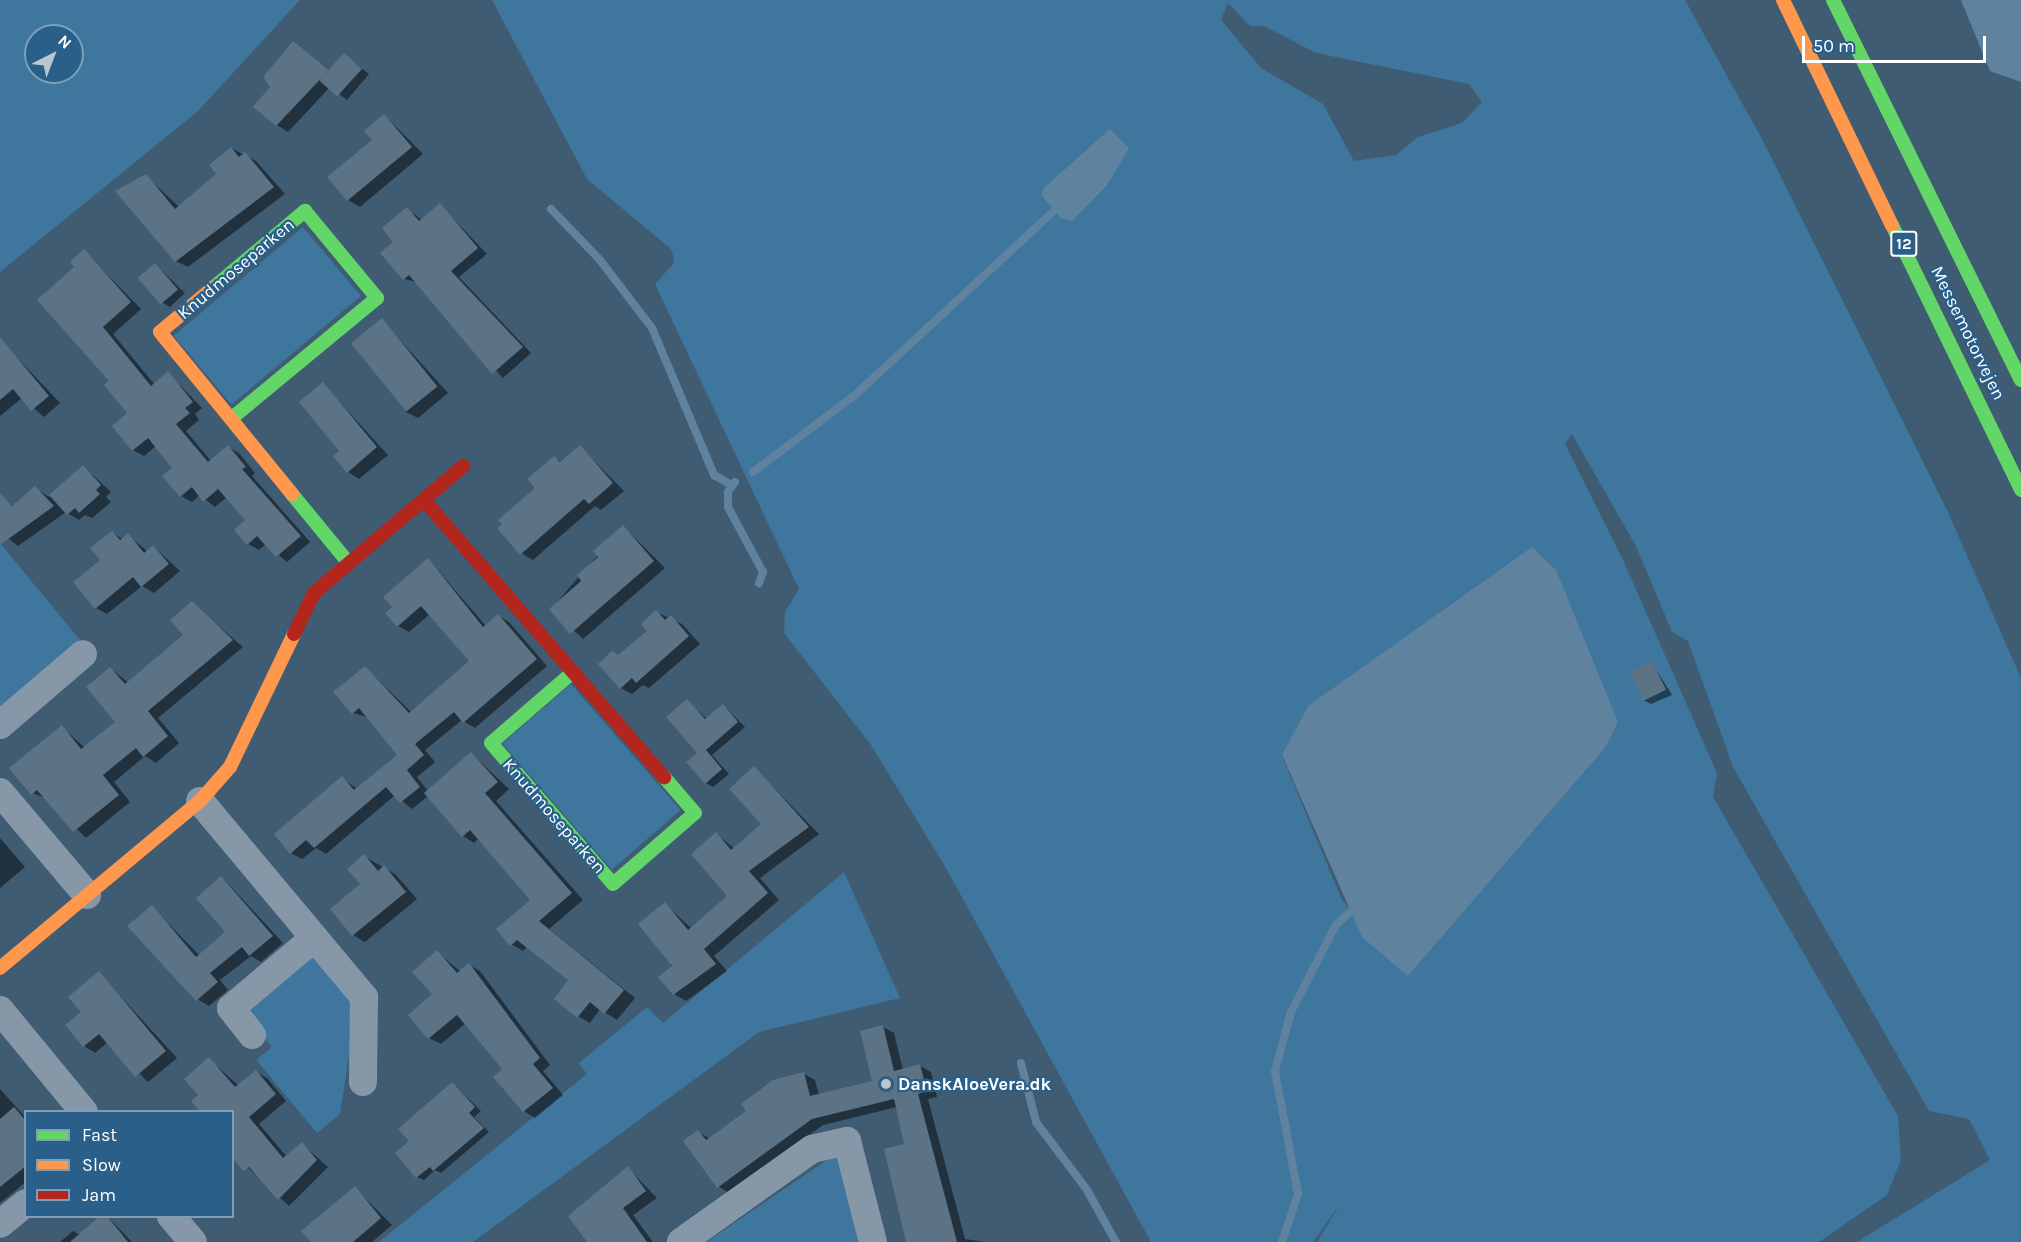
<!DOCTYPE html>
<html>
<head>
<meta charset="utf-8">
<style>
  body { margin:0 }
  #map { position:relative; width:2021px; height:1242px; overflow:hidden; background:#3f5c73; font-family:Karla,sans-serif }
  div>[style] { position:absolute }
  .green>* { inset:0; background:#3e769e; transform-origin:0 0 }
  .water>* { inset:0; background:#5f839f }
  .shadow>* { inset:0; background:#0007 }
  .stream>* { height:8px; margin:-4px; padding:0 4px; transform-origin:4px; border-radius:4px; background:#5f839f }
  .building>* { inset:0; background:#5c7385; transform-origin:0 0 }
  .street>* { height:28px; margin:-14px; padding:0 14px; transform-origin:14px; border-radius:14px; background:#8698a8 }
  .fast>* { height:14px; margin:-7px; padding:0 7px; transform-origin:7px; border-radius:7px; background:#63d668 }
  .slow>* { height:14px; margin:-7px; padding:0 7px; transform-origin:7px; border-radius:7px; background:#ff974d }
  .jam>* { height:14px; margin:-7px; padding:0 7px; transform-origin:7px; border-radius:7px; background:#b3261e }
  .dots>* { width:16px; height:16px; translate:-50% -50%; box-sizing:border-box; border:3px solid #295f89; border-radius:50% }
  span { translate:-50% -50%; white-space:nowrap; text-align:center; line-height:1.15; -webkit-text-stroke:4.5px #295f89; paint-order:stroke }
  .shield-label span { padding:2px 4px; background:#295f89; border:2px solid; border-radius:4px; -webkit-text-stroke-width:0 }
  .shield-label { font-size:16px; color:#fff; font-weight:700 }
  .street-label { font-size:18px; color:#fff }
  .poi-label { font-size:18px; color:#fff; font-weight:700 }
  .left { translate:0 -50%; text-align:left }
  .legend { position:absolute; left:24px; top:1110px; width:210px; height:108px; box-sizing:border-box; background:#295f89; border:2px solid #7f9fb8; margin:0; padding:8px 10px; list-style:none; font-size:18px; color:#fff }
  .legend li { display:flex; align-items:center; gap:12px; height:30px }
  .legend b { width:30px; border:2px solid #7f9fb8 }
  .north { position:absolute; left:24px; top:24px; width:60px; height:60px; box-sizing:border-box; background:#295f89; border:2px solid #7f9fb8; border-radius:50%; rotate:42deg; font-size:16px; font-weight:700; line-height:24px; text-align:center; color:#fff }
  .north::after { content:''; display:block; margin:auto; width:21px; height:27px; background:#bcc6ce; clip-path:polygon(50% 0,100% 100%,50% 72%,0 100%) }
  .scale { position:absolute; left:1802px; top:36px; width:184px; height:27px; box-sizing:border-box; border:3px solid #fff; border-top:0; padding-left:8px; font-size:18px; line-height:21px; white-space:nowrap; color:#fff; -webkit-text-stroke:4px #295f89; paint-order:stroke }
</style>
</head>
<body>
<div id="map">
  <div class="green">
    <div style="clip-path:polygon(evenodd,0 0,300px 0,198px 111px,0 272px,0 0,36px 36px,72px 36px,72px 72px,36px 72px,36px 36px)"></div>
    <div style="clip-path:polygon(evenodd,492px 0,1685px 0,1763px 141px,1947px 510px,2021px 678px,2021px 1242px,1857px 1242px,1990px 1160px,1969px 1119px,1929px 1111px,1733px 767px,1688px 641px,1672px 632px,1636px 546px,1572px 434px,1565px 444px,1623px 560px,1717px 773px,1713px 797px,1898px 1116px,1901px 1160px,1887px 1195px,1819px 1242px,1317px 1242px,1341px 1203px,1313px 1242px,1151px 1242px,946px 868px,871px 745px,784px 633px,785px 612px,799px 589px,655px 284px,674px 263px,672px 250px,587px 179px,492px 0,1228px 3px,1250px 26px,1264px 26px,1316px 53px,1469px 84px,1482px 102px,1462px 123px,1418px 137px,1396px 155px,1354px 161px,1323px 104px,1261px 68px,1221px 20px,1228px 3px,492px 0,1308px 706px,1618px 722px,1605px 748px,1408px 976px,1342px 900px,1282px 756px,1308px 706px)"></div>
    <div style="left:303px;top:227px;width:90px;height:169px;rotate:50deg"></div>
    <div style="clip-path:polygon(0 543px,80px 640px,0 710px)"></div>
    <div style="left:571px;top:684px;width:167px;height:91px;rotate:49deg"></div>
    <div style="clip-path:polygon(844px 872px,900px 998px,759px 1032px,473px 1242px,379px 1242px,587px 1074px,579px 1063px,647px 1007px,663px 1023px)"></div>
    <div style="clip-path:polygon(312px 950px,357px 1003px,340px 1114px,317px 1133px,256px 1060px,272px 1047px,240px 1010px)"></div>
    <div style="clip-path:polygon(839px 1152px,862px 1242px,706px 1242px)"></div>
  </div>
  <div class="water">
    <div style="clip-path:polygon(1961px 0,2021px 0,2021px 82px,1990px 71px)"></div>
    <div style="clip-path:polygon(1110px 129px,1129px 148px,1108px 184px,1072px 221px,1061px 218px,1041px 195px,1045px 187px)"></div>
    <div style="clip-path:polygon(1532px 547px,1556px 570px,1618px 722px,1605px 748px,1408px 976px,1362px 937px,1282px 755px,1308px 706px)"></div>
  </div>
  <div class="shadow">
    <div style="clip-path:polygon(293px 43px,331px 71px,344px 55px,369px 74px,347px 100px,330px 87px,288px 132px,277px 125px,272px 87px)"></div>
    <div style="clip-path:polygon(384px 115px,423px 154px,360px 207px,348px 200px)"></div>
    <div style="clip-path:polygon(231px 148px,256px 161px,285px 194px,188px 267px,176px 261px,146px 176px,179px 207px,218px 174px)"></div>
    <div style="clip-path:polygon(440px 205px,487px 254px,459px 277px,531px 353px,503px 378px,417px 282px,404px 279px,395px 242px,407px 209px,422px 220px)"></div>
    <div style="clip-path:polygon(84px 251px,141px 309px,113px 334px,155px 385px,168px 373px,202px 408px,195px 414px,199px 420px,186px 431px,211px 461px,228px 447px,239px 453px,255px 473px,252px 476px,310px 542px,287px 562px,266px 544px,259px 550px,248px 544px,236px 530px,247px 520px,227px 497px,215px 507px,200px 495px,192px 502px,181px 496px,174px 468px,156px 446px,144px 456px,133px 450px,130px 413px,111px 381px,76px 267px)"></div>
    <div style="clip-path:polygon(156px 265px,185px 293px,170px 307px,163px 303px)"></div>
    <div style="clip-path:polygon(382px 320px,448px 393px,418px 418px,406px 412px)"></div>
    <div style="clip-path:polygon(9px 349px,60px 403px,44px 417px,22px 398px,0 416px,0 356px)"></div>
    <div style="clip-path:polygon(323px 384px,388px 455px,359px 479px,348px 472px)"></div>
    <div style="clip-path:polygon(580px 447px,624px 491px,601px 510px,595px 506px,533px 560px,521px 553px,538px 489px,554px 458px,562px 462px)"></div>
    <div style="clip-path:polygon(84px 467px,111px 492px,106px 497px,111px 502px,92px 518px,85px 515px,79px 520px,66px 512px,18px 546px,0 532px,0 507px,6px 502px,14px 506px,35px 488px,49px 497px)"></div>
    <div style="clip-path:polygon(623px 526px,665px 568px,583px 639px,551px 609px)"></div>
    <div style="clip-path:polygon(112px 533px,123px 539px,128px 535px,148px 552px,154px 547px,180px 571px,154px 593px,142px 586px,107px 614px,96px 608px)"></div>
    <div style="clip-path:polygon(429px 560px,486px 626px,498px 616px,509px 622px,547px 666px,475px 728px,462px 720px,425px 750px,435px 762px,417px 777px,428px 791px,471px 753px,509px 789px,496px 801px,583px 900px,549px 929px,635px 998px,617px 1020px,600px 1009px,590px 1023px,578px 1016px,570px 980px,528px 946px,523px 951px,511px 944px,532px 901px,479px 838px,474px 843px,463px 836px,428px 796px,412px 809px,395px 795px,326px 854px,316px 848px,302px 859px,291px 853px,342px 778px,357px 789px,399px 755px,367px 717px,353px 713px,366px 668px,412px 713px,472px 661px,430px 614px,409px 632px,398px 626px,394px 607px)"></div>
    <div style="clip-path:polygon(192px 603px,243px 647px,158px 718px,179px 743px,156px 763px,145px 756px,114px 782px,130px 802px,86px 838px,46px 798px,32px 793px,62px 727px,85px 748px,117px 722px,110px 668px,129px 683px,185px 635px)"></div>
    <div style="clip-path:polygon(656px 612px,682px 624px,700px 644px,649px 688px,643px 685px,632px 694px,621px 688px,619px 657px,649px 631px)"></div>
    <div style="clip-path:polygon(1652px 663px,1672px 695px,1651px 704px,1643px 700px)"></div>
    <div style="clip-path:polygon(687px 701px,707px 719px,723px 705px,745px 727px,712px 755px,729px 774px,713px 787px,706px 783px)"></div>
    <div style="clip-path:polygon(754px 768px,819px 834px,760px 878px,779px 900px,714px 956px,727px 971px,686px 1001px,674px 994px,665px 904px,692px 929px,729px 896px,716px 834px,735px 849px,763px 824px)"></div>
    <div style="clip-path:polygon(0 838px,25px 867px,0 888px)"></div>
    <div style="clip-path:polygon(364px 856px,395px 874px,417px 899px,365px 942px,353px 935px)"></div>
    <div style="clip-path:polygon(222px 877px,283px 943px,261px 962px,251px 956px,220px 980px,228px 990px,209px 1006px,197px 999px,152px 907px,200px 956px,228px 933px)"></div>
    <div style="clip-path:polygon(437px 952px,461px 972px,469px 965px,480px 971px,550px 1065px,543px 1071px,563px 1095px,535px 1118px,524px 1111px,504px 1069px,466px 1023px,441px 1044px,429px 1038px)"></div>
    <div style="clip-path:polygon(99px 973px,177px 1058px,148px 1082px,108px 1042px,95px 1053px,84px 1046px,83px 1012px)"></div>
    <div style="clip-path:polygon(883px 1027px,894px 1033px,903px 1070px,920px 1066px,931px 1072px,937px 1097px,928px 1099px,965px 1239px,985px 1242px,907px 1242px,906px 1145px,897px 1107px,823px 1125px,729px 1193px,718px 1186px,698px 1132px,709px 1138px,804px 1074px,815px 1080px,819px 1095px,874px 1082px)"></div>
    <div style="clip-path:polygon(209px 1059px,239px 1086px,256px 1072px,267px 1078px,286px 1101px,259px 1124px,287px 1157px,302px 1144px,328px 1167px,289px 1206px,232px 1153px,232px 1112px,200px 1095px)"></div>
    <div style="clip-path:polygon(452px 1083px,481px 1111px,474px 1117px,489px 1132px,441px 1173px,435px 1170px,424px 1180px,417px 1177px)"></div>
    <div style="clip-path:polygon(0 1089px,26px 1118px,26px 1182px,0 1203px)"></div>
    <div style="clip-path:polygon(628px 1168px,657px 1198px,633px 1215px,653px 1242px,588px 1242px)"></div>
    <div style="clip-path:polygon(355px 1188px,392px 1225px,372px 1242px,310px 1242px)"></div>
    <div style="clip-path:polygon(107px 1216px,132px 1242px,60px 1242px,73px 1231px,80px 1235px)"></div>
  </div>
  <div class="stream">
    <div style="left:551px;top:209px;width:71px;rotate:46.1deg"></div>
    <div style="left:600px;top:260px;width:86px;rotate:52.6deg"></div>
    <div style="left:652px;top:328px;width:160px;rotate:67.1deg"></div>
    <div style="left:714px;top:475px;width:20px;rotate:30deg"></div>
    <div style="left:753px;top:472px;width:126px;rotate:-37deg"></div>
    <div style="left:854px;top:396px;width:271px;rotate:-42.8deg"></div>
    <div style="left:735px;top:482px;width:12px;rotate:125deg"></div>
    <div style="left:728px;top:492px;width:15px;rotate:90deg"></div>
    <div style="left:728px;top:507px;width:74px;rotate:61.7deg"></div>
    <div style="left:763px;top:572px;width:12px;rotate:110deg"></div>
    <div style="left:1021px;top:1063px;width:61px;rotate:75.7deg"></div>
    <div style="left:1036px;top:1122px;width:85px;rotate:53.1deg"></div>
    <div style="left:1087px;top:1190px;width:60px;rotate:60.9deg"></div>
    <div style="left:1282px;top:1242px;width:51px;rotate:-71.6deg"></div>
    <div style="left:1298px;top:1194px;width:125px;rotate:-100.6deg"></div>
    <div style="left:1275px;top:1071px;width:61px;rotate:-74.8deg"></div>
    <div style="left:1291px;top:1012px;width:98px;rotate:-62.7deg"></div>
    <div style="left:1336px;top:925px;width:18px;rotate:-43deg"></div>
  </div>
  <div class="building">
    <div style="clip-path:polygon(293px 41px,329px 70px,276px 126px,253px 107px,270px 87px,263px 77px)"></div>
    <div style="left:344px;top:53px;width:24px;height:37px;rotate:42deg"></div>
    <div style="clip-path:polygon(384px 114px,412px 147px,347px 201px,327px 177px,372px 140px,364px 131px)"></div>
    <div style="clip-path:polygon(231px 147px,239px 157px,245px 152px,274px 187px,175px 262px,115px 191px,146px 174px,175px 209px,216px 174px,209px 165px)"></div>
    <div style="clip-path:polygon(440px 203px,478px 248px,451px 271px,523px 347px,492px 374px,409px 275px,403px 280px,380px 253px,393px 242px,382px 228px,407px 207px,419px 221px)"></div>
    <div style="clip-path:polygon(84px 249px,131px 302px,103px 327px,151px 386px,168px 371px,193px 402px,185px 408px,190px 413px,176px 424px,208px 462px,228px 445px,246px 467px,242px 469px,301px 536px,276px 557px,257px 536px,247px 545px,234px 530px,245px 520px,218px 489px,203px 502px,192px 487px,180px 497px,162px 476px,172px 468px,148px 438px,132px 451px,112px 426px,127px 413px,104px 385px,109px 381px,37px 300px,74px 267px,70px 262px)"></div>
    <div style="left:155px;top:263px;width:35px;height:23px;rotate:49deg"></div>
    <div style="left:382px;top:318px;width:88px;height:40px;rotate:51deg"></div>
    <div style="clip-path:polygon(0 337px,49px 396px,31px 411px,13px 389px,0 400px)"></div>
    <div style="clip-path:polygon(323px 382px,377px 447px,347px 473px,333px 456px,339px 451px,299px 402px)"></div>
    <div style="clip-path:polygon(580px 445px,613px 483px,589px 504px,584px 499px,520px 555px,497px 528px,502px 524px,498px 520px,535px 488px,527px 479px,554px 456px,560px 462px)"></div>
    <div style="clip-path:polygon(83px 465px,101px 485px,96px 490px,100px 494px,79px 513px,75px 508px,67px 515px,49px 495px)"></div>
    <div style="clip-path:polygon(35px 486px,54px 506px,0 545px,0 493px,12px 506px)"></div>
    <div style="clip-path:polygon(623px 525px,654px 561px,570px 634px,549px 609px,581px 581px,577px 575px,598px 557px,593px 551px)"></div>
    <div style="clip-path:polygon(112px 531px,120px 540px,128px 533px,144px 553px,153px 545px,169px 564px,141px 587px,133px 577px,95px 609px,73px 582px,100px 560px,90px 548px)"></div>
    <div style="clip-path:polygon(428px 558px,483px 627px,498px 614px,537px 659px,463px 723px,454px 712px,415px 744px,424px 755px,407px 770px,420px 787px,400px 803px,386px 787px,314px 848px,306px 840px,290px 854px,274px 834px,342px 776px,354px 790px,397px 755px,359px 708px,352px 714px,333px 692px,365px 666px,409px 713px,469px 661px,421px 606px,397px 627px,385px 613px,392px 607px,383px 597px)"></div>
    <div style="clip-path:polygon(192px 601px,233px 640px,148px 711px,168px 736px,143px 757px,136px 748px,103px 775px,119px 795px,73px 832px,37px 790px,31px 795px,9px 768px,62px 725px,81px 749px,115px 722px,86px 687px,110px 667px,125px 684px,183px 635px,170px 620px)"></div>
    <div style="clip-path:polygon(656px 610px,665px 620px,671px 615px,689px 636px,636px 683px,632px 678px,620px 689px,598px 664px,612px 651px,618px 655px,647px 631px,641px 624px)"></div>
    <div style="left:1652px;top:661px;width:32px;height:25px;rotate:64deg"></div>
    <div style="clip-path:polygon(687px 699px,705px 719px,723px 704px,738px 722px,706px 750px,722px 769px,705px 784px,686px 762px,697px 753px,666px 717px)"></div>
    <div style="clip-path:polygon(471px 752px,498px 782px,485px 793px,572px 893px,539px 921px,624px 990px,604px 1014px,590px 1002px,577px 1018px,554px 999px,568px 980px,517px 940px,510px 946px,496px 929px,530px 900px,470px 830px,462px 837px,424px 793px)"></div>
    <div style="clip-path:polygon(754px 766px,809px 827px,749px 871px,768px 893px,704px 949px,716px 964px,673px 995px,658px 977px,672px 966px,638px 924px,665px 902px,688px 930px,727px 896px,691px 854px,716px 832px,731px 850px,761px 824px,729px 789px)"></div>
    <div style="clip-path:polygon(364px 854px,378px 871px,384px 865px,406px 892px,352px 936px,330px 909px,360px 884px,347px 869px)"></div>
    <div style="clip-path:polygon(221px 876px,273px 936px,249px 956px,242px 947px,210px 973px,218px 982px,196px 1001px,127px 926px,152px 905px,196px 957px,225px 932px,196px 898px)"></div>
    <div style="clip-path:polygon(437px 950px,457px 973px,469px 963px,540px 1058px,533px 1064px,553px 1088px,523px 1112px,493px 1077px,502px 1069px,457px 1015px,428px 1039px,408px 1015px,432px 994px,412px 972px)"></div>
    <div style="clip-path:polygon(99px 971px,166px 1051px,135px 1077px,99px 1034px,83px 1047px,65px 1025px,81px 1012px,68px 997px)"></div>
    <div style="clip-path:polygon(883px 1025px,894px 1071px,920px 1064px,927px 1091px,918px 1094px,957px 1242px,906px 1242px,884px 1149px,904px 1144px,894px 1099px,812px 1119px,717px 1188px,683px 1141px,698px 1130px,706px 1140px,746px 1111px,741px 1104px,773px 1080px,804px 1072px,810px 1096px,872px 1081px,860px 1031px)"></div>
    <div style="clip-path:polygon(209px 1057px,235px 1087px,256px 1070px,276px 1094px,249px 1117px,283px 1158px,302px 1142px,317px 1160px,278px 1200px,249px 1167px,244px 1171px,232px 1158px,232px 1112px,200px 1112px,191px 1101px,198px 1095px,184px 1079px)"></div>
    <div style="clip-path:polygon(452px 1082px,475px 1107px,469px 1113px,484px 1128px,433px 1171px,430px 1167px,416px 1178px,395px 1153px,409px 1141px,398px 1129px)"></div>
    <div style="clip-path:polygon(14px 1107px,26px 1121px,26px 1166px,0 1187px,0 1119px)"></div>
    <div style="clip-path:polygon(628px 1166px,646px 1191px,623px 1208px,647px 1242px,587px 1242px,568px 1216px)"></div>
    <div style="clip-path:polygon(355px 1186px,381px 1218px,353px 1242px,311px 1242px,301px 1231px)"></div>
    <div style="clip-path:polygon(100px 1216px,107px 1216px,128px 1242px,70px 1242px)"></div>
  </div>
  <div class="street">
    <div style="left:0;top:725px;width:109px;rotate:-40.5deg"></div>
    <div style="left:0;top:792px;width:135px;rotate:49.8deg"></div>
    <div style="left:200px;top:801px;width:256px;rotate:50.1deg"></div>
    <div style="left:364px;top:997px;width:85px;rotate:90.7deg"></div>
    <div style="left:0;top:1010px;width:132px;rotate:50.5deg"></div>
    <div style="left:252px;top:1035px;width:34px;rotate:-128deg"></div>
    <div style="left:231px;top:1008px;width:109px;rotate:-40.1deg"></div>
    <div style="left:171px;top:1216px;width:34px;rotate:50deg"></div>
    <div style="left:0;top:1224px;width:33px;rotate:-39deg"></div>
    <div style="left:681px;top:1242px;width:161px;rotate:-35.4deg"></div>
    <div style="left:812px;top:1149px;width:36px;rotate:-13deg"></div>
    <div style="left:847px;top:1141px;width:104px;rotate:75.6deg"></div>
  </div>
  <div class="fast">
    <div style="left:1833px;top:0;width:424px;rotate:63.7deg"></div>
    <div style="left:1892px;top:225px;width:295px;rotate:64deg"></div>
    <div style="left:214px;top:287px;width:119px;rotate:-39.9deg"></div>
    <div style="left:305px;top:211px;width:113px;rotate:50.4deg"></div>
    <div style="left:377px;top:298px;width:188px;rotate:140.4deg"></div>
    <div style="left:292px;top:494px;width:87px;rotate:50.6deg"></div>
    <div style="left:573px;top:672px;width:108px;rotate:139.1deg"></div>
    <div style="left:491px;top:743px;width:186px;rotate:49.1deg"></div>
    <div style="left:613px;top:884px;width:108px;rotate:-40.9deg"></div>
    <div style="left:695px;top:813px;width:48px;rotate:-130.7deg"></div>
  </div>
  <div class="slow">
    <div style="left:1783px;top:0;width:250px;rotate:64.2deg"></div>
    <div style="left:214px;top:287px;width:70px;rotate:140.2deg"></div>
    <div style="left:160px;top:332px;width:209px;rotate:50.8deg"></div>
    <div style="left:0;top:968px;width:261px;rotate:-39.9deg"></div>
    <div style="left:200px;top:801px;width:45px;rotate:-48.6deg"></div>
    <div style="left:230px;top:767px;width:148px;rotate:-64.3deg"></div>
  </div>
  <div class="jam">
    <div style="left:424px;top:500px;width:367px;rotate:49.1deg"></div>
    <div style="left:294px;top:634px;width:46px;rotate:-64deg"></div>
    <div style="left:314px;top:593px;width:196px;rotate:-40.4deg"></div>
  </div>
  <div class="dots">
    <div style="left:886px;top:1084px;background:#bcc6ce"></div>
  </div>
  <div class="shield-label">
    <span style="left:1904px;top:244px">12</span>
  </div>
  <div class="street-label">
    <span style="left:236px;top:269px;rotate:-40deg">Knudmoseparken</span>
    <span style="left:1968px;top:333px;rotate:64deg">Messemotorvejen</span>
    <span style="left:554px;top:816px;rotate:49deg">Knudmoseparken</span>
  </div>
  <div class="poi-label">
    <span class="left" style="left:898px;top:1084px">DanskAloeVera.dk</span>
  </div>
  <ul class="legend">
  <li><b style="height:8px;background:#63d668"></b>Fast</li>
  <li><b style="height:8px;background:#ff974d"></b>Slow</li>
  <li><b style="height:8px;background:#b3261e"></b>Jam</li>
  </ul>
  <div class="north">N</div>
  <div class="scale">50 m</div>
</div>
</body>
</html>
